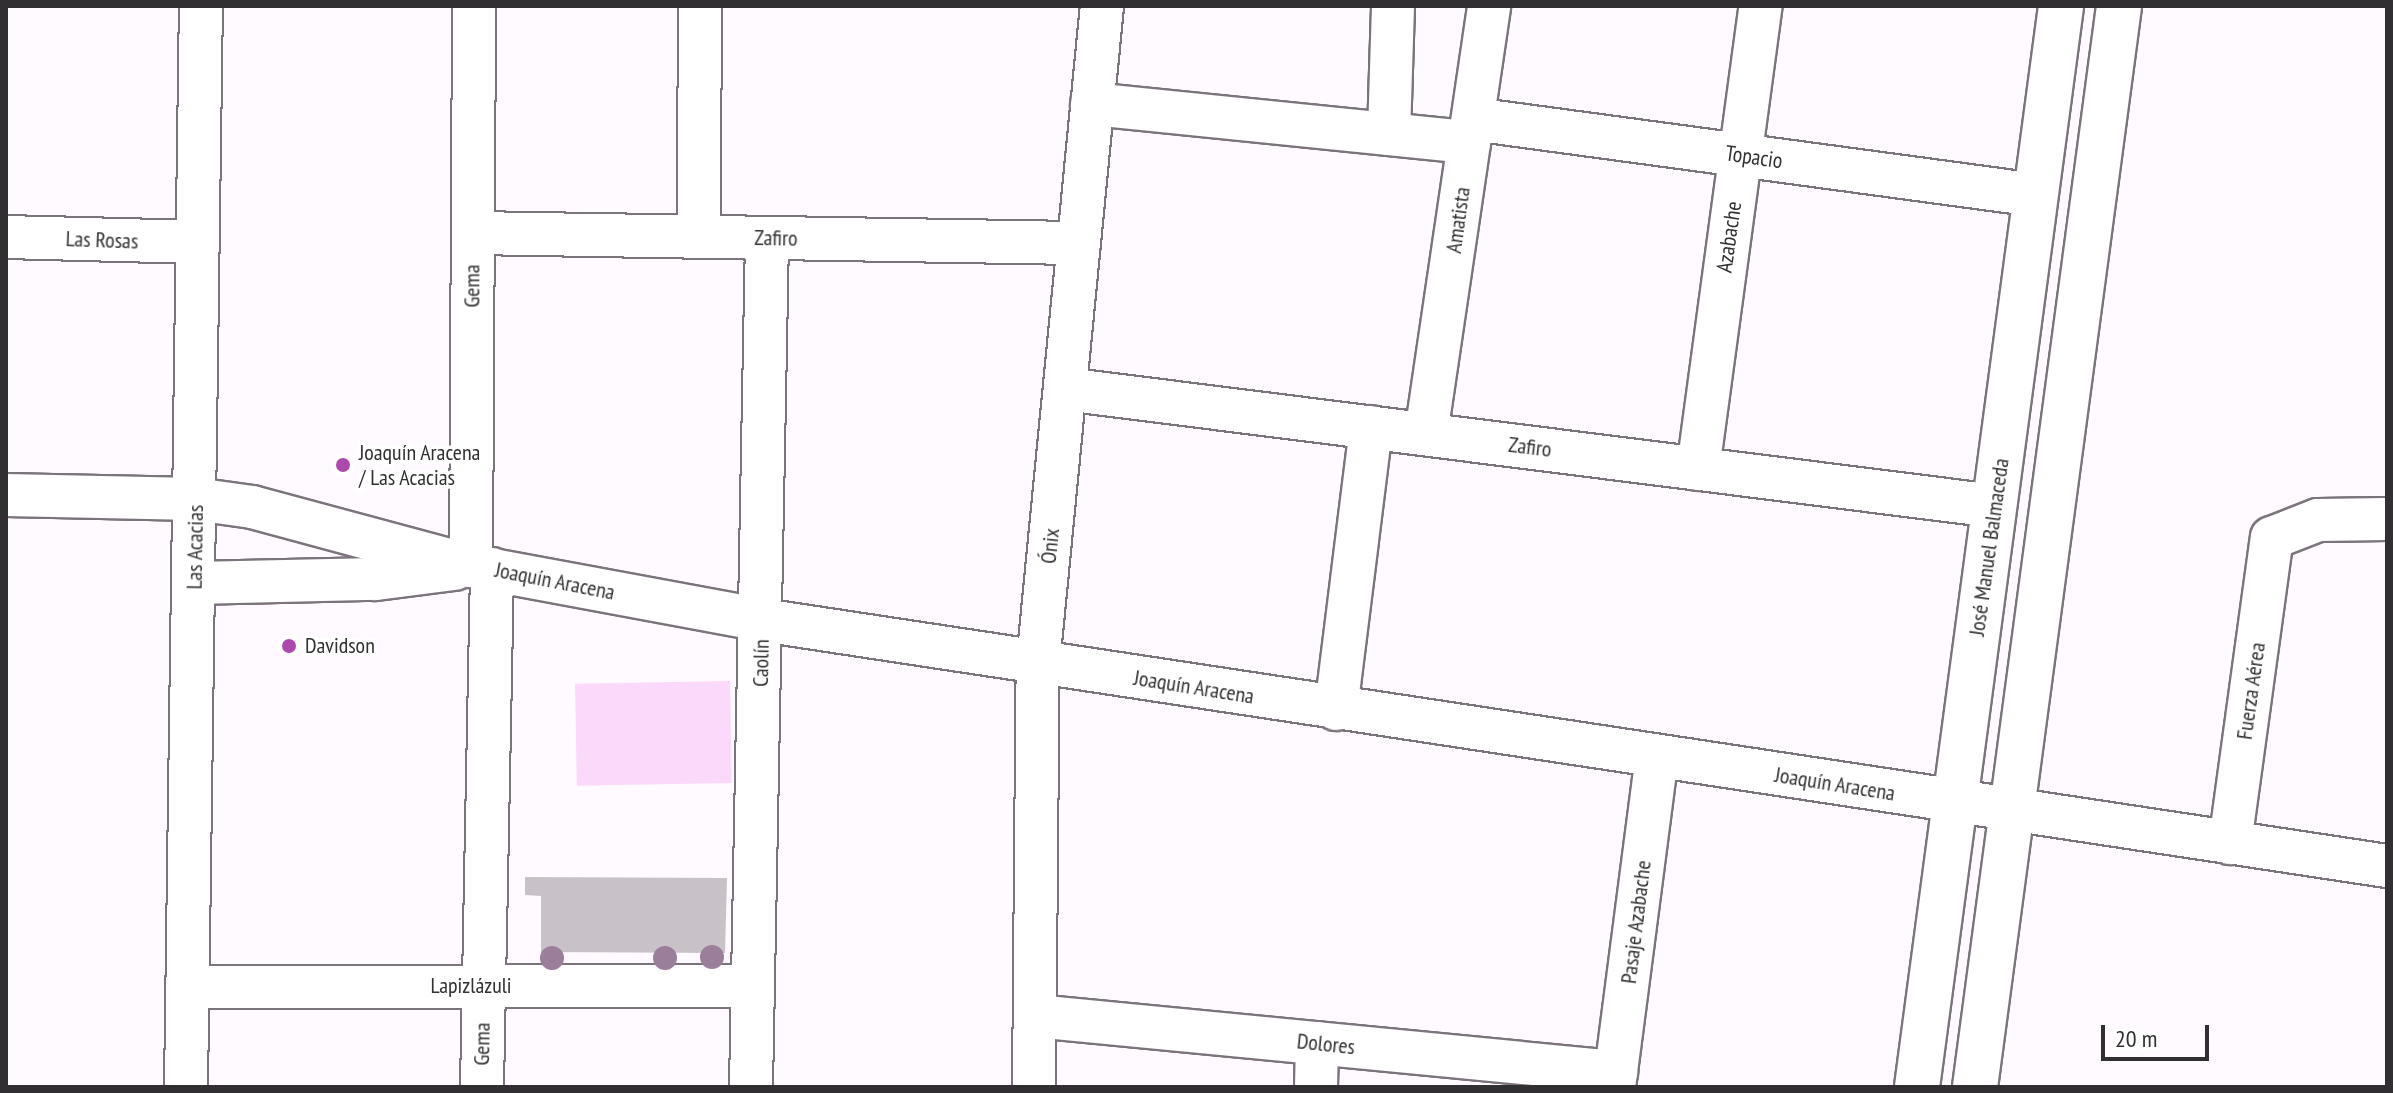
<!DOCTYPE html>
<html>
<head>
<meta charset="utf-8">
<style>
  body { margin:0 }
  #map { position:relative; width:2393px; height:1093px; overflow:hidden; background:#fffaff; font-family:"PT Sans Narrow",sans-serif }
  div>[style] { position:absolute }
  .green>* { inset:0; background:#fbd9fa; transform-origin:0 0 }
  .building>* { inset:0; background:#c9c1c8 }
  .roads { filter:drop-shadow(2px 0 #7c747c) drop-shadow(-2px 0 #7c747c) drop-shadow(0 2px #7c747c) drop-shadow(0 -2px #7c747c) }
  .minor>* { height:42px; margin:-21px; padding:0 21px; transform-origin:21px; border-radius:21px; background:#fff }
  .major>* { height:44px; margin:-22px; padding:0 22px; transform-origin:22px; border-radius:22px; background:#fff }
  .trees>* { width:24px; height:24px; margin:-12px; border-radius:50%; background:#9a7e9a }
  .dots>* { width:22px; height:22px; translate:-50% -50%; box-sizing:border-box; border:4px solid #fff; border-radius:50% }
  span { translate:-50% -50%; white-space:nowrap; text-align:center; line-height:1.15; -webkit-text-stroke:7px #fff; paint-order:stroke }
  .street-label { font-size:22px; color:#322f32 }
  .poi-label { font-size:22px; color:#322f32 }
  .left { translate:0 -50%; text-align:left }
  .frame { position:absolute; inset:0; border:8px solid #322f32; pointer-events:none }
  .scale { position:absolute; left:2101px; top:1025px; width:108px; height:36px; box-sizing:border-box; border:4px solid #322f32; border-top:0; padding-left:10px; font-size:24px; line-height:28px; white-space:nowrap; color:#322f32; -webkit-text-stroke:6px #fff; paint-order:stroke }
</style>
</head>
<body>
<div id="map">
  <div class="green">
    <div style="left:730px;top:681px;width:102px;height:155px;rotate:89deg"></div>
  </div>
  <div class="building">
    <div style="clip-path:polygon(525px 877px,727px 878px,725px 953px,541px 952px,541px 896px,525px 895px)"></div>
  </div>
  <div class="roads">
    <div class="minor">
      <div style="left:1092px;top:104px;width:379px;rotate:5.8deg"></div>
      <div style="left:1473px;top:119px;width:568px;rotate:7.69deg"></div>
      <div style="left:1389px;top:134px;width:128px;rotate:-88.2deg"></div>
      <div style="left:473px;top:233px;width:606px;rotate:0.95deg"></div>
      <div style="left:6px;top:237px;width:192px;rotate:1.5deg"></div>
      <div style="left:699px;top:237px;width:231px;rotate:-89.8deg"></div>
      <div style="left:1065px;top:389px;width:936px;rotate:7.18deg"></div>
      <div style="left:1426px;top:434px;width:433px;rotate:-81.6deg"></div>
      <div style="left:1698px;top:469px;width:467px;rotate:-82.3deg"></div>
      <div style="left:6px;top:495px;width:189px;rotate:1.2deg"></div>
      <div style="left:195px;top:499px;width:58px;rotate:8deg"></div>
      <div style="left:252px;top:507px;width:227px;rotate:15.1deg"></div>
      <div style="left:471px;top:566px;width:296px;rotate:10.5deg"></div>
      <div style="left:762px;top:620px;width:1644px;rotate:8.61deg"></div>
      <div style="left:471px;top:566px;width:560px;rotate:-89.69deg"></div>
      <div style="left:194px;top:583px;width:182px;rotate:-1.3deg"></div>
      <div style="left:376px;top:579px;width:79px;rotate:-7.3deg"></div>
      <div style="left:1336px;top:709px;width:284px;rotate:-82.9deg"></div>
      <div style="left:2230px;top:843px;width:308px;rotate:-82.2deg"></div>
      <div style="left:2272px;top:538px;width:49px;rotate:-21.4deg"></div>
      <div style="left:2318px;top:520px;width:69px;rotate:-0.8deg"></div>
      <div style="left:188px;top:987px;width:565px;rotate:-0.1deg"></div>
      <div style="left:1035px;top:1016px;width:584px;rotate:5.51deg"></div>
      <div style="left:186px;top:1087px;width:1081px;rotate:-89.21deg"></div>
      <div style="left:482px;top:1087px;width:518px;rotate:-88.89deg"></div>
      <div style="left:751px;top:1087px;width:849px;rotate:-88.92deg"></div>
      <div style="left:1034px;top:1087px;width:424px;rotate:-89.5deg"></div>
      <div style="left:1038px;top:663px;width:660px;rotate:-84.44deg"></div>
      <div style="left:1316px;top:1087px;width:44px;rotate:-88.7deg"></div>
      <div style="left:1614px;top:1087px;width:333px;rotate:-82.6deg"></div>
    </div>
    <div class="major">
      <div style="left:1917px;top:1087px;width:1091px;rotate:-82.41deg"></div>
      <div style="left:1975px;top:1087px;width:1091px;rotate:-82.41deg"></div>
    </div>
  </div>
  <div class="trees">
    <div style="left:712px;top:957px"></div>
    <div style="left:552px;top:958px"></div>
    <div style="left:665px;top:958px"></div>
  </div>
  <div class="dots">
    <div style="left:343px;top:465px;background:#ad49ae"></div>
    <div style="left:289px;top:646px;background:#ad49ae"></div>
  </div>
  <div class="street-label">
    <span style="left:1754px;top:157px;rotate:8deg">Topacio</span>
    <span style="left:1458px;top:220px;rotate:-82deg">Amatista</span>
    <span style="left:1729px;top:237px;rotate:-82deg">Azabache</span>
    <span style="left:776px;top:238px;rotate:1deg">Zafiro</span>
    <span style="left:102px;top:240px;rotate:2deg">Las Rosas</span>
    <span style="left:472px;top:286px;rotate:-90deg">Gema</span>
    <span style="left:1530px;top:447px;rotate:7deg">Zafiro</span>
    <span style="left:1050px;top:546px;rotate:-84deg">Ónix</span>
    <span style="left:195px;top:547px;rotate:-89deg">Las Acacias</span>
    <span style="left:1989px;top:547px;rotate:-82deg">José Manuel Balmaceda</span>
    <span style="left:555px;top:581px;rotate:11deg">Joaquín Aracena</span>
    <span style="left:761px;top:663px;rotate:-89deg">Caolín</span>
    <span style="left:1194px;top:687px;rotate:9deg">Joaquín Aracena</span>
    <span style="left:2251px;top:691px;rotate:-82deg">Fuerza Aérea</span>
    <span style="left:1835px;top:784px;rotate:9deg">Joaquín Aracena</span>
    <span style="left:1636px;top:922px;rotate:-83deg">Pasaje Azabache</span>
    <span style="left:471px;top:986px">Lapizlázuli</span>
    <span style="left:482px;top:1044px;rotate:-89deg">Gema</span>
    <span style="left:1326px;top:1044px;rotate:6deg">Dolores</span>
  </div>
  <div class="poi-label">
    <span class="left" style="left:359px;top:465px">Joaquín Aracena<br>/ Las Acacias</span>
    <span class="left" style="left:305px;top:646px">Davidson</span>
  </div>
  <div class="frame"></div>
  <div class="scale">20 m</div>
</div>
</body>
</html>
